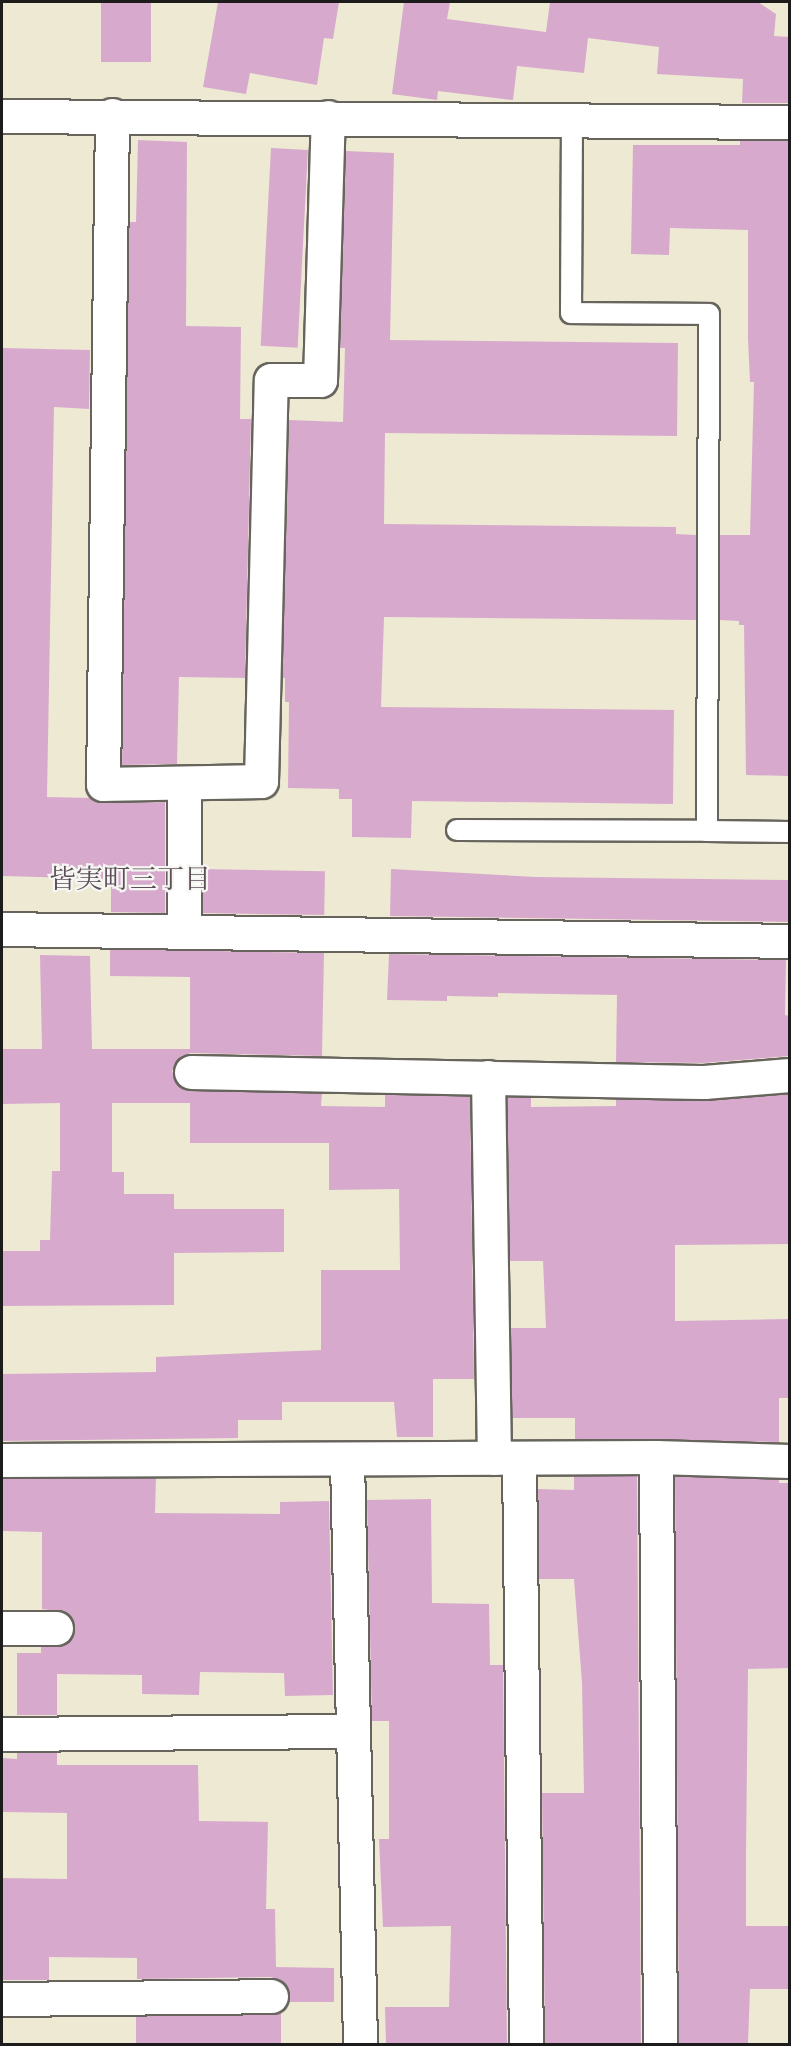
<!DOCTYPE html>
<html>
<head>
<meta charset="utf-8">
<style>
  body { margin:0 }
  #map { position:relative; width:791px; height:2046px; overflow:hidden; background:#eee9d3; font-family:"Sorts Mill Goudy","Noto Serif JP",serif }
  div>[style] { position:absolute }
  .building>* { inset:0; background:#d7aacd; transform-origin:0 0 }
  .roads { filter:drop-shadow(2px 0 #66645c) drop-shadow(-2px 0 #66645c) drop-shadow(0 2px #66645c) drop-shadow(0 -2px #66645c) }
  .service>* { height:20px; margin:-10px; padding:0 10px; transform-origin:10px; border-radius:10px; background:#fff }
  .minor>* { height:33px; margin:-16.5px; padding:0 16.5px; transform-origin:16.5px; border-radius:16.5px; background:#fff }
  span { translate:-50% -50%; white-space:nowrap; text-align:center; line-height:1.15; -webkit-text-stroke:4.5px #f6f6f2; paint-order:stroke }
  .neighbourhood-label { font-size:27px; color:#5d4e5a }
  .frame { position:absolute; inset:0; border:3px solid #1c1c1c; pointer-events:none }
</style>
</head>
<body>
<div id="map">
  <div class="building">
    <div style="left:101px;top:2px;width:50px;height:60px"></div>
    <div style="clip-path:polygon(218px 2px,339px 2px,333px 39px,324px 38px,317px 85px,250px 73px,246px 94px,203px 87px)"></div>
    <div style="clip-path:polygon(404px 2px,450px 2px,447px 19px,546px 32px,550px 2px,758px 2px,776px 14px,774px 36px,789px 37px,789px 103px,742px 103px,743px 79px,657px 74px,659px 47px,588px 38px,584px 73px,517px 66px,513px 100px,438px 91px,437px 100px,392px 94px)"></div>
    <div style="clip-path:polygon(138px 140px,187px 142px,186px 326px,241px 327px,240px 419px,251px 419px,245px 678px,179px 677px,177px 764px,122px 765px,129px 222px,136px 222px)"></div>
    <div style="clip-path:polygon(740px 140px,789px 141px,789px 776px,746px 775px,744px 625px,739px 625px,739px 621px,720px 620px,720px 535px,750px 535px,754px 382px,750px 382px,748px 339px,748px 230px,670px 228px,669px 255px,631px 254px,633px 145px,740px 145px)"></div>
    <div style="left:271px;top:148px;width:37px;height:198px;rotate:3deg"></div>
    <div style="clip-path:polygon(346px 151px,394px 153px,390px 340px,678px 343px,677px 436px,385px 433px,384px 524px,676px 527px,676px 534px,696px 535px,696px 620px,384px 617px,381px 707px,674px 710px,673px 804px,412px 801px,411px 838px,352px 837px,352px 799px,339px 799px,339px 789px,288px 788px,289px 702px,285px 702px,285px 678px,282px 678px,289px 420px,343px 422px,345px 348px,340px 348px)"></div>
    <div style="clip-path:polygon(2px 348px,90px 350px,89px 409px,54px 407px,47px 797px,92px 798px,103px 803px,165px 802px,165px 913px,111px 912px,111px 879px,2px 876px)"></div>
    <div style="left:203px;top:869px;width:122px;height:44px;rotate:1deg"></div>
    <div style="clip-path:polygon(391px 869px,536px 877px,789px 880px,789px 922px,390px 916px)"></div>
    <div style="clip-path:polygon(110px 949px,324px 953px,322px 1056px,191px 1053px,181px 1056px,172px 1071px,182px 1088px,322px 1093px,321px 1106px,385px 1107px,385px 1095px,470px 1096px,474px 1379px,433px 1379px,433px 1437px,397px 1437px,394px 1402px,282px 1402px,282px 1420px,238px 1420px,238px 1438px,2px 1441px,2px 1374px,156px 1372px,156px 1357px,321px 1350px,321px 1270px,400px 1270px,399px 1189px,329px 1190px,329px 1143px,190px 1143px,190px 1103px,112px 1103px,112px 1172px,124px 1172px,124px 1194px,174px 1194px,174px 1209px,284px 1209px,284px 1252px,174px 1253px,174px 1305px,2px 1306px,2px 1251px,40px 1251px,40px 1240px,50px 1240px,52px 1171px,60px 1171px,60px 1103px,2px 1104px,2px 1049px,42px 1049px,40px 955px,90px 956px,92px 1049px,190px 1049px,190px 977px,110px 976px)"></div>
    <div style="clip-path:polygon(389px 954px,786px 960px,785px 1015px,789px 1016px,789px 1056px,703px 1063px,616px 1062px,617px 995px,498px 993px,498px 997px,447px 996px,447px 1001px,387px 1000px)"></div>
    <div style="clip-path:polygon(789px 1094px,789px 1244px,675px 1245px,675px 1321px,789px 1319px,789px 1398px,779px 1398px,779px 1442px,575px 1439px,575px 1418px,512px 1418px,511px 1328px,546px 1328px,543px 1261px,510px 1261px,507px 1097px,531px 1097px,531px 1107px,616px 1106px,616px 1099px,705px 1101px)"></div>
    <div style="clip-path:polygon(574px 1476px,637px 1476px,641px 2044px,545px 2044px,542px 1793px,584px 1793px,582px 1683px,574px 1579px,539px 1579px,538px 1489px,574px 1490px)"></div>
    <div style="clip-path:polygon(675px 1476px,779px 1479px,779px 1483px,789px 1483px,789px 1668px,748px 1669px,746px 1855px,746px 1926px,789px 1926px,789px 1989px,750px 1989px,748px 2044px,679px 2044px)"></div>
    <div style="clip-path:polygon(156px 1478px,155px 1513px,280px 1514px,280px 1502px,329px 1501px,333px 1695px,285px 1696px,284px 1673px,200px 1672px,199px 1695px,142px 1694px,142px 1675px,57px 1674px,57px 1715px,17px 1715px,17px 1653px,41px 1653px,41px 1647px,65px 1644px,75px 1627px,65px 1612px,42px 1609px,42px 1532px,2px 1531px,2px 1479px)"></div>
    <div style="clip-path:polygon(431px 1499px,432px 1603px,489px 1604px,490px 1665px,503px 1665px,507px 2044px,386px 2044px,385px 2007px,449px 2007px,451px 1926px,383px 1927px,379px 1839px,389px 1839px,389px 1721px,372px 1721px,367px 1500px)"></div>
    <div style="clip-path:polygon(57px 1752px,57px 1765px,198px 1765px,199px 1821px,268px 1822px,266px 1909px,275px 1909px,276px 1967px,334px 1968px,334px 2002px,288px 2002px,287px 1986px,271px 1977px,137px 1979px,137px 1958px,49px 1957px,49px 1980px,2px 1980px,2px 1878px,67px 1879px,67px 1813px,2px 1812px,2px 1758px,17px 1759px,17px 1753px)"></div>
    <div style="left:281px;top:2012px;width:32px;height:145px;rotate:90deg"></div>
  </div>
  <div class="roads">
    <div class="service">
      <div style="left:572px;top:120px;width:193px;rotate:90.3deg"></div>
      <div style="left:571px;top:313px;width:138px;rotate:0.4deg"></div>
      <div style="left:709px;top:314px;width:517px;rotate:90.22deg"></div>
      <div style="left:707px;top:831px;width:83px;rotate:0.7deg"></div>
      <div style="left:457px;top:830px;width:250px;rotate:0.2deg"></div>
    </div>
    <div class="minor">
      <div style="left:112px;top:115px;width:669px;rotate:90.77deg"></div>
      <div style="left:103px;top:784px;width:158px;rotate:-1.1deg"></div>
      <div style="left:261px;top:781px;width:401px;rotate:-88.6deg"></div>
      <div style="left:271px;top:380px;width:49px"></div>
      <div style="left:320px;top:380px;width:263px;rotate:-88.3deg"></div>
      <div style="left:2px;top:116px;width:788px;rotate:0.44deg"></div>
      <div style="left:2px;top:929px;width:788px;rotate:0.87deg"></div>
      <div style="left:184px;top:931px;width:148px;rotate:-90deg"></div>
      <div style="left:191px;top:1072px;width:513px;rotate:1.12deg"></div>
      <div style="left:704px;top:1082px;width:86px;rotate:-4.7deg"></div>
      <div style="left:488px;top:1077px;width:381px;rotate:89.1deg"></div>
      <div style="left:656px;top:1457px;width:587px;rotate:89.61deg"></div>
      <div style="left:519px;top:1458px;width:586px;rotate:89.32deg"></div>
      <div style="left:2px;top:1460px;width:654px;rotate:-0.26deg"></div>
      <div style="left:656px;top:1457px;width:134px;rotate:1.7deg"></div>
      <div style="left:347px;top:1460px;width:584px;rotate:88.72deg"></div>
      <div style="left:2px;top:1628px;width:54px"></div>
      <div style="left:2px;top:1734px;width:351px;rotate:-0.5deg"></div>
      <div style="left:2px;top:1999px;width:269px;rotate:-0.6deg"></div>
    </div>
  </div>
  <div class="neighbourhood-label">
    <span style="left:130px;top:882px">皆実町三丁目</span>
  </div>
  <div class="frame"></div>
</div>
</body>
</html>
